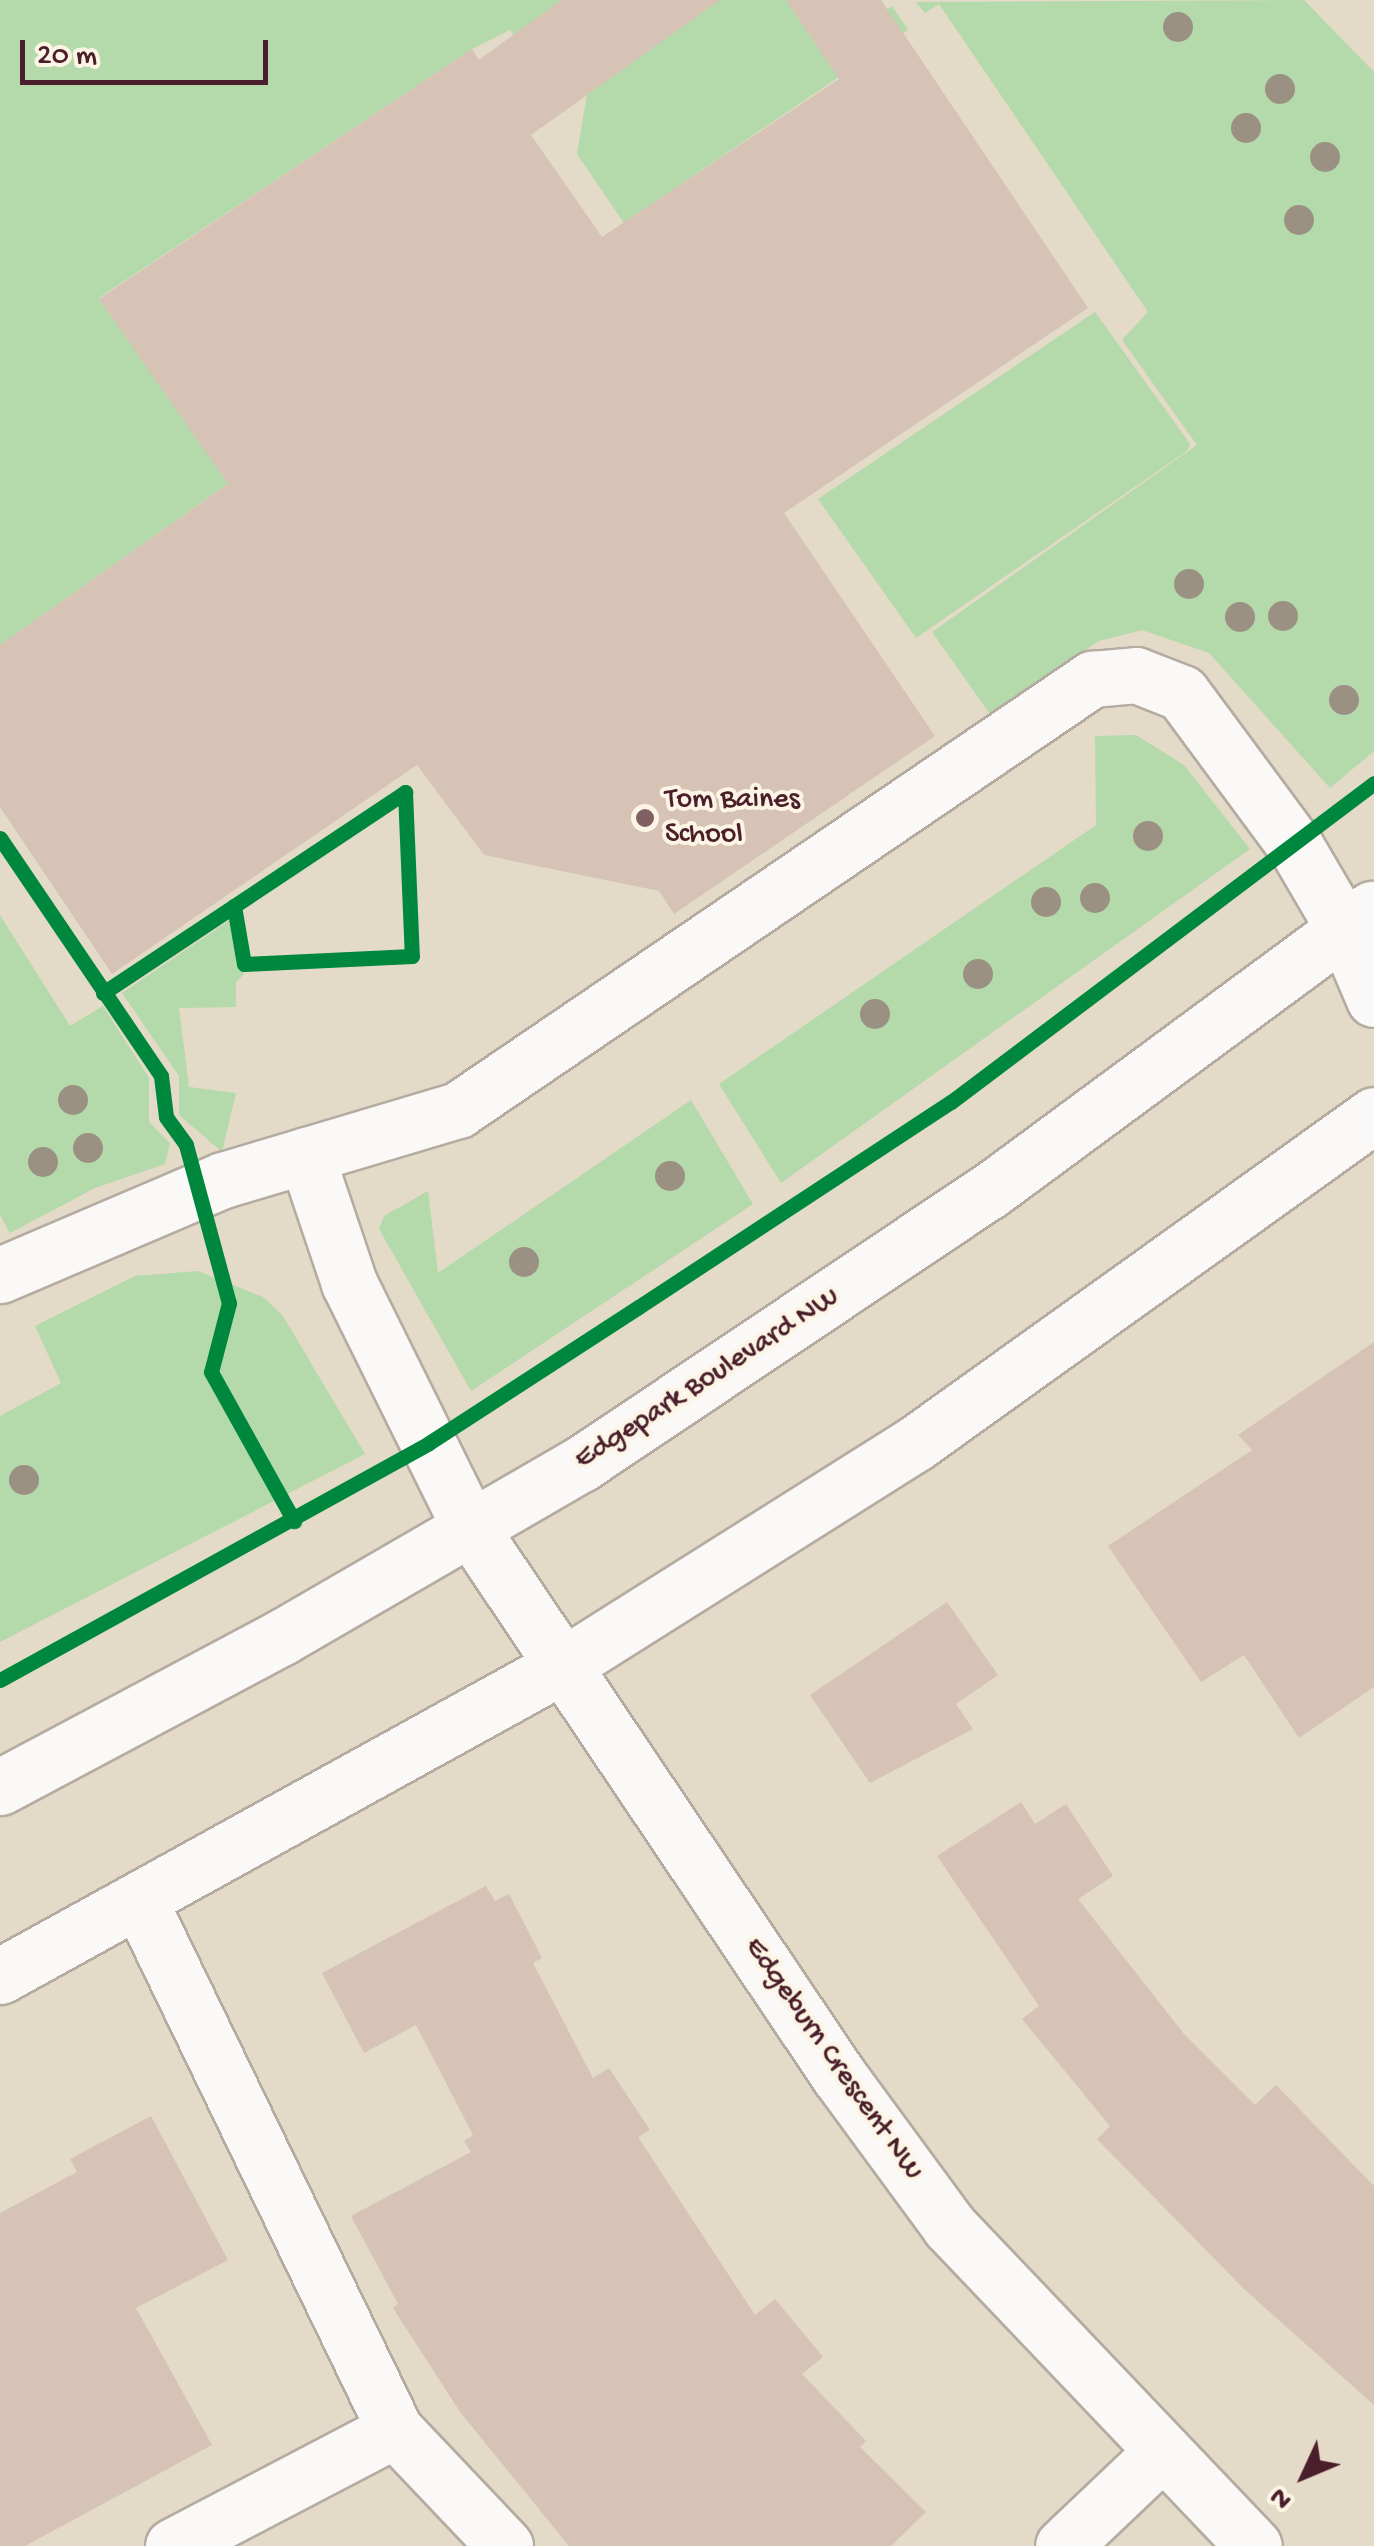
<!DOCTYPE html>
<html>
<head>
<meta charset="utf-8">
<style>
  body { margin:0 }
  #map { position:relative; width:1374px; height:2546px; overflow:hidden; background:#e3dac8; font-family:"Gochi Hand",sans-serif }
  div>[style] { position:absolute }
  .green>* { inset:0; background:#b4d9ab }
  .building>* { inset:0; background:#d6c3b5 }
  .roads { filter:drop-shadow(2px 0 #b5aba1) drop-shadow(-2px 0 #b5aba1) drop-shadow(0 2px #b5aba1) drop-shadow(0 -2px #b5aba1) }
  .minor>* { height:55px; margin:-27.5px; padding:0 27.5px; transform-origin:27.5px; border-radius:27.5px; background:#fbf9f7 }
  .cycleway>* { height:15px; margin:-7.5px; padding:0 7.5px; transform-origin:7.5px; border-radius:7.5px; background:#00873e }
  .trees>* { width:30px; height:30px; margin:-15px; border-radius:50%; background:#9a9183 }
  .dots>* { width:28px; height:28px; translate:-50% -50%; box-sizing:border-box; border:5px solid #fcf5e5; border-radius:50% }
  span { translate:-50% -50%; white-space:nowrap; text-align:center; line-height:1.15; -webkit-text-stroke:8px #fcf5e5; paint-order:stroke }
  .poi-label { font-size:30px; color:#4a1f2b }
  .left { translate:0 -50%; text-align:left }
  .street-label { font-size:30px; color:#4a1f2b }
  .north { position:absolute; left:1254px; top:2426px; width:100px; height:100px; -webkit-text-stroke:8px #fcf5e5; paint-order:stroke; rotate:226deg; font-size:28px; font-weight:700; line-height:40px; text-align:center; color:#4a1f2b }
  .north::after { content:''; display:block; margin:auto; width:35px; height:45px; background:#4a1f2b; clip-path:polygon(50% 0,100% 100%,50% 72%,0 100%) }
  .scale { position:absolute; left:20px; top:40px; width:248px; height:45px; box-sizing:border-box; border:5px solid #4a1f2b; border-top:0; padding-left:12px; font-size:30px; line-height:35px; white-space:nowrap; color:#4a1f2b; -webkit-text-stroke:8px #fcf5e5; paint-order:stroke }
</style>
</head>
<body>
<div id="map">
  <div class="green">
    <div style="clip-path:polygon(0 0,561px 0,525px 51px,510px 30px,472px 49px,99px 298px,229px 483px,0 645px)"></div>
    <div style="clip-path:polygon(649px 0,786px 0,821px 52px,892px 6px,908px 30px,624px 223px,577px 154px,588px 88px,671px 34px)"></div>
    <div style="clip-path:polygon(1304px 0,1374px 72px,1374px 751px,1330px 788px,1209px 653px,1142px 630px,1099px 641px,990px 714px,932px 632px,1197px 445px,1122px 340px,1148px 312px,939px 4px,925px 13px,916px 2px)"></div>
    <div style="clip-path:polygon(1095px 312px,1190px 444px,1187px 451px,916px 638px,818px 499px)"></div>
    <div style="clip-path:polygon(1136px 735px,1184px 765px,1250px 849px,781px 1183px,719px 1084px,1096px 825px,1095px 736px)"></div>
    <div style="clip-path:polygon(0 915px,70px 1026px,103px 1006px,149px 1078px,149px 1122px,170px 1143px,165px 1164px,95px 1188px,10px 1233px,0 1215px)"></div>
    <div style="clip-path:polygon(230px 920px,244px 974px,236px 982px,236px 1007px,179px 1008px,189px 1087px,236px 1093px,222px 1152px,179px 1115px,179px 1076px,122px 993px)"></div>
    <div style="clip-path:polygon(691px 1100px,753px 1204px,471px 1391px,379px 1229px,384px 1216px,428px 1191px,438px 1273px)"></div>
    <div style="clip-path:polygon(198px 1271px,263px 1297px,283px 1316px,365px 1454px,0 1642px,0 1416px,61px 1383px,35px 1326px,135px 1276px)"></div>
  </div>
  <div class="building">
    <div style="clip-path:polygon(561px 0,720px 0,531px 135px,602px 237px,839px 79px,786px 0,881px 0,1088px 308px,784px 513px,935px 736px,674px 914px,659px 891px,484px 855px,417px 765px,112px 974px,0 807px,0 645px,228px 484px,99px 299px,472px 49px,479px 60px)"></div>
    <div style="clip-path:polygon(1374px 1342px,1374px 1687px,1299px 1738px,1244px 1655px,1201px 1682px,1108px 1546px,1252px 1450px,1238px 1435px)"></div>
    <div style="clip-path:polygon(947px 1602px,998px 1675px,956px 1704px,973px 1729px,870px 1783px,810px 1695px)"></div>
    <div style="clip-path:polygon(1021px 1802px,1035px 1824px,1066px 1804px,1113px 1876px,1078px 1899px,1184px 2034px,1255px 2105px,1276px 2085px,1374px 2186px,1374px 2405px,1244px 2289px,1097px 2139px,1110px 2126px,1022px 2019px,1039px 2006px,937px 1856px)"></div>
    <div style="clip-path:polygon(486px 1886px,495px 1901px,509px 1894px,542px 1958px,533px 1963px,593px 2078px,609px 2068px,650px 2130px,638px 2137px,755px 2315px,775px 2299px,823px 2357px,802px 2374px,866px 2441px,860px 2447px,926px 2512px,891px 2546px,569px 2546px,460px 2412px,393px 2308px,398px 2304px,351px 2216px,471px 2152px,464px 2141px,473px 2135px,416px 2025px,364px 2053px,322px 1973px)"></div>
    <div style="clip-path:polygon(151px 2116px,228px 2260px,136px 2308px,212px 2445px,25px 2546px,0 2546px,0 2213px,77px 2172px,70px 2159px)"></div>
  </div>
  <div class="roads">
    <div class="minor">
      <div style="left:306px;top:1155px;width:135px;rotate:71.4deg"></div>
      <div style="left:349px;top:1283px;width:271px;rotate:63.7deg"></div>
      <div style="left:469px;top:1526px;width:663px;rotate:56.07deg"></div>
      <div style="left:839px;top:2076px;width:186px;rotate:53.7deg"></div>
      <div style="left:949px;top:2226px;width:442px;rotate:46.4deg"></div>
      <div style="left:0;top:1275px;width:242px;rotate:-23.1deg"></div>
      <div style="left:223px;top:1180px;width:245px;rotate:-16.6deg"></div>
      <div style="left:458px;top:1110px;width:767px;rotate:-34.21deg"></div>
      <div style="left:1092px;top:679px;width:44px;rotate:-5.2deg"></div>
      <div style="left:1136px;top:675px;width:49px;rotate:21.4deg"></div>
      <div style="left:1182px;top:693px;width:192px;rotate:53.5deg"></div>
      <div style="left:1296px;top:847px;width:97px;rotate:59.7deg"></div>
      <div style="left:1345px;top:931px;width:74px;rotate:66.9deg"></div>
      <div style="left:0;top:1787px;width:319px;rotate:-28deg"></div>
      <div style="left:282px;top:1637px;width:345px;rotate:-30.1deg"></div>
      <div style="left:581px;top:1464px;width:490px;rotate:-33.8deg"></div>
      <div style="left:988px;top:1192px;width:477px;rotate:-36.4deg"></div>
      <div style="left:140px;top:1902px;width:586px;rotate:64.22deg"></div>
      <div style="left:395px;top:2430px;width:160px;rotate:46.5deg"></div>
      <div style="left:0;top:1976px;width:642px;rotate:-28.88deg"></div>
      <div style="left:562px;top:1666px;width:418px;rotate:-32.2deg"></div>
      <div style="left:916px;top:1443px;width:563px;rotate:-35.61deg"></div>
      <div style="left:173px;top:2546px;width:250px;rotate:-27.6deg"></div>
      <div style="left:1063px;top:2546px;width:138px;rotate:-43.5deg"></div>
    </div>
  </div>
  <div class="cycleway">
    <div style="left:0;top:838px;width:287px;rotate:55.9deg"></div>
    <div style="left:161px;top:1076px;width:41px;rotate:83deg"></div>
    <div style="left:166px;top:1117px;width:34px;rotate:54deg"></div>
    <div style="left:186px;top:1145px;width:164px;rotate:74.8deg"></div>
    <div style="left:229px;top:1303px;width:71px;rotate:104.6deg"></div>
    <div style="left:211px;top:1372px;width:171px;rotate:60.9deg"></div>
    <div style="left:103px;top:993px;width:363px;rotate:-33.6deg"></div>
    <div style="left:405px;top:792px;width:164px;rotate:87.6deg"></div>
    <div style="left:412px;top:956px;width:168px;rotate:177.3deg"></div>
    <div style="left:244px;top:964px;width:59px;rotate:-99.8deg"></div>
    <div style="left:0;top:1680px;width:490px;rotate:-28.9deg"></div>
    <div style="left:429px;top:1443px;width:248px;rotate:-33deg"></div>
    <div style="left:637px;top:1308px;width:376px;rotate:-33.3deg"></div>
    <div style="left:951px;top:1102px;width:530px;rotate:-37.02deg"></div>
  </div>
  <div class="trees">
    <div style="left:1178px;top:27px"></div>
    <div style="left:1280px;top:89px"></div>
    <div style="left:1246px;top:128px"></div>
    <div style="left:1325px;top:157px"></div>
    <div style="left:1299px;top:220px"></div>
    <div style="left:1189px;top:584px"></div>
    <div style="left:1283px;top:616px"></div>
    <div style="left:1240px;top:617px"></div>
    <div style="left:1344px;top:700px"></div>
    <div style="left:1148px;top:836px"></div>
    <div style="left:1095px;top:898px"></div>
    <div style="left:1046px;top:902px"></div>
    <div style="left:978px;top:974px"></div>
    <div style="left:875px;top:1014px"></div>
    <div style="left:73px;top:1100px"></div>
    <div style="left:88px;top:1148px"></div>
    <div style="left:43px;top:1162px"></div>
    <div style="left:670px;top:1176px"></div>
    <div style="left:524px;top:1262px"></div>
    <div style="left:24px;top:1480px"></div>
  </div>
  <div class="dots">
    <div style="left:645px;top:818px;background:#806062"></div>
  </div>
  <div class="poi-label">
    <span class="left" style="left:665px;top:818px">Tom Baines<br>School</span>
  </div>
  <div class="street-label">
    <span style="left:708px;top:1380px;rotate:-33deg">Edgepark Boulevard NW</span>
    <span style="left:832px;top:2060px;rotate:55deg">Edgeburn Crescent NW</span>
  </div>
  <div class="north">N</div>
  <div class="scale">20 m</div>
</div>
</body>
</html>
